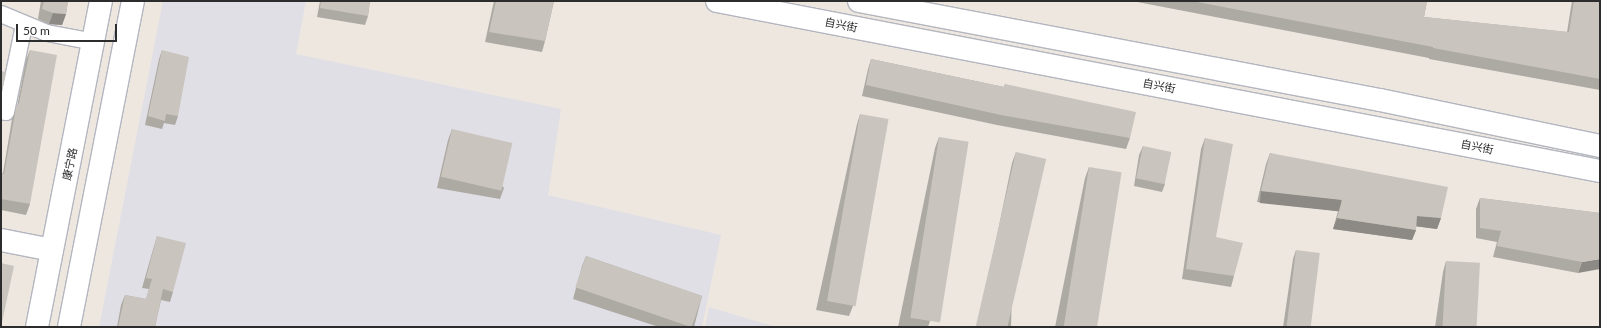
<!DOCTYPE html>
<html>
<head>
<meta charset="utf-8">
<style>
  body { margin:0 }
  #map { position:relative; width:1601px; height:328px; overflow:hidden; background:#ede7e0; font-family:Lato,"Noto Sans SC",sans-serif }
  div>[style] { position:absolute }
  .industrial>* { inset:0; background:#e1dfe6 }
  .roads { filter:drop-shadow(1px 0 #b3b6bf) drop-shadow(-1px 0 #b3b6bf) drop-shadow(0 1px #b3b6bf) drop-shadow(0 -1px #b3b6bf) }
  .street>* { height:16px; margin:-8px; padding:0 8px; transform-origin:8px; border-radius:8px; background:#fff }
  .secondary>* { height:22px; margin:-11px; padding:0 11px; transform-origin:11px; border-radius:11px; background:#fff }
  .wall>* { inset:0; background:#ada9a3 }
  .shaded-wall>* { inset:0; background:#8d8a85; transform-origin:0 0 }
  .building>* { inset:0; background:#c9c5be; transform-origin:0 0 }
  span { translate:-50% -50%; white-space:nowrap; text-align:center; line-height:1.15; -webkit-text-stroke:3.5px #fff; paint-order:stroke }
  .street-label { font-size:11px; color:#2c2c2c }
  .frame { position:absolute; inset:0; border:2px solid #2c2c2c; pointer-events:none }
  .scale { position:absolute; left:16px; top:24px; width:101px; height:18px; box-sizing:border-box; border:2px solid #2c2c2c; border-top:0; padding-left:5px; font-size:12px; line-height:14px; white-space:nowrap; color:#2c2c2c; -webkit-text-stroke:3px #fff; paint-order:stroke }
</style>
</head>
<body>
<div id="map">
  <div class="industrial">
    <div style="clip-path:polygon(163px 1px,306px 1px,296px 54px,561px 109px,548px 195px,721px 235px,702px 327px,99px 327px)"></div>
    <div style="clip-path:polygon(709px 307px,776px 327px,705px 327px)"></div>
  </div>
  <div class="roads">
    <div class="street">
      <div style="left:1px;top:14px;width:50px;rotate:22.4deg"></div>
      <div style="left:47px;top:33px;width:49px;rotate:10.6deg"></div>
      <div style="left:1px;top:111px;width:5px;rotate:11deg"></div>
      <div style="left:6px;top:112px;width:89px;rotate:-78.3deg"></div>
    </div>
    <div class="secondary">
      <div style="left:717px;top:1px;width:899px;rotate:10.9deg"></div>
      <div style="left:859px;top:1px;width:530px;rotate:10.76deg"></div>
      <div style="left:1380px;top:100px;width:225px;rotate:11.8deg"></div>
      <div style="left:1px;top:240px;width:52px;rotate:11.1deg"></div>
      <div style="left:37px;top:327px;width:332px;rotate:-78.9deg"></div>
      <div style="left:69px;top:327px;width:332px;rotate:-78.9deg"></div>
    </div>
  </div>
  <div class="wall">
    <div style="clip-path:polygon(41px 1px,68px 1px,66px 14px,62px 25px,49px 24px,38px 19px)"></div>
    <div style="clip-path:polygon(320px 1px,370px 1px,368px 16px,365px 25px,317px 17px)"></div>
    <div style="clip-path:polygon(494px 1px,554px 1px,545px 41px,542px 52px,485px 42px)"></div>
    <div style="clip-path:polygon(1132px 1px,1427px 1px,1424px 17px,1567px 32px,1572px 1px,1600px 1px,1600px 90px,1429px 59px,1429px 58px)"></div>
    <div style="clip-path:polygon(30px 50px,30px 204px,26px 215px,1px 210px,1px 173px,3px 173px,12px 119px,17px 107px,26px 60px)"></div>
    <div style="clip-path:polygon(162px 50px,178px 116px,175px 125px,164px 123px,162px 129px,145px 125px,159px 59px)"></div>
    <div style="clip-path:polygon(871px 59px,1004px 87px,1005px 84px,1130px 138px,1126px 149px,997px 125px,862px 96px,868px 69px)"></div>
    <div style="clip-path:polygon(860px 114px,853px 306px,849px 316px,816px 310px,857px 124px)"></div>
    <div style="clip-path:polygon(452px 129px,504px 188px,500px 199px,437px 188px,448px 140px)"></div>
    <div style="clip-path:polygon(939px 137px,930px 321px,928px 327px,898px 327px,935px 148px)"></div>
    <div style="clip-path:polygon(1205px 138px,1216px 237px,1234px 276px,1231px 287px,1182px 279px,1201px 149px)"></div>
    <div style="clip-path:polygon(1143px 146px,1165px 184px,1162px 192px,1134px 186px,1139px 155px)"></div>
    <div style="clip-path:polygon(1016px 152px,1011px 327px,978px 327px,1012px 163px)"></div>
    <div style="clip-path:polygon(1270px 153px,1441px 218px,1437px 229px,1416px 226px,1416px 230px,1412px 240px,1333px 229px,1338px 211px,1257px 202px,1266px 164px)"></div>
    <div style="clip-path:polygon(1089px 167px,1090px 327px,1055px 327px,1085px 178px)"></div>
    <div style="clip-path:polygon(1480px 198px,1600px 213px,1578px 273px,1493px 257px,1497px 242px,1476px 238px,1476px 209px)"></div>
    <div style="clip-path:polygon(157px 236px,173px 292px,170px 302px,161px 300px,155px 327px,117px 327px,121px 305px,125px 295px,146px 299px,149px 289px,142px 288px,154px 246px)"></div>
    <div style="clip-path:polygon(1296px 250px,1309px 327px,1283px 327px,1293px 259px)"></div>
    <div style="clip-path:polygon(586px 256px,702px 296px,694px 327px,659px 327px,573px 299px,582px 266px)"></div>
    <div style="clip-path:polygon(1446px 261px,1472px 327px,1435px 327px,1443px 272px)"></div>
  </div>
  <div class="shaded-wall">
    <div style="clip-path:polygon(53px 13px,66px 14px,62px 25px,49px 24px)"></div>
    <div style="left:1261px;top:191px;width:81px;height:12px;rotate:6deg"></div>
    <div style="clip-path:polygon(1417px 216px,1441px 218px,1437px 229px,1413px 226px)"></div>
    <div style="clip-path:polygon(1337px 218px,1416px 230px,1412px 240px,1333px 229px)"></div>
    <div style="clip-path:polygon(1600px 259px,1600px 269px,1578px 273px,1582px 262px)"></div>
  </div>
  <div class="building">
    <div style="clip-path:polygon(44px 1px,68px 1px,66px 14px,53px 13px,42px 9px)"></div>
    <div style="clip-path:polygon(321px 1px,370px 1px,368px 16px,320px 8px)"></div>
    <div style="clip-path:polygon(496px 1px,554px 1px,545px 41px,489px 32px)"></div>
    <div style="clip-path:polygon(1192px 1px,1389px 1px,1393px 2px,1393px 1px,1427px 1px,1424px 17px,1569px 32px,1574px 1px,1600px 1px,1600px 79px,1433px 48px,1433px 47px)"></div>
    <div style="clip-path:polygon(30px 50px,57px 55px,30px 204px,1px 199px,1px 173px,4px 174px,16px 108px,19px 103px)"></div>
    <div style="clip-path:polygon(162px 50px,189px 57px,178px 116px,166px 114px,165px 121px,148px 116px)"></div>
    <div style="clip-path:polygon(871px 59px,1004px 87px,1005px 84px,1136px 112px,1130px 138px,1001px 115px,866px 85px)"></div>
    <div style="clip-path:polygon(1px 71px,6px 72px,2px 91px,1px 92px)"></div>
    <div style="left:860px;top:114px;width:29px;height:190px;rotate:10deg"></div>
    <div style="left:452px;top:129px;width:62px;height:49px;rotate:13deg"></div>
    <div style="left:939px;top:137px;width:30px;height:183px;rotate:9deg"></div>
    <div style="clip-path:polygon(1205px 138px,1233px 144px,1216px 237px,1243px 243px,1234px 276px,1186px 269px)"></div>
    <div style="left:1143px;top:146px;width:29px;height:33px;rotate:12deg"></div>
    <div style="left:1016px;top:152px;width:31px;height:179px;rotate:13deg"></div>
    <div style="clip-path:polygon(1270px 153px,1448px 187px,1441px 218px,1417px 216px,1416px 230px,1337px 218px,1342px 200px,1261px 191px)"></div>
    <div style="left:1089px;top:167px;width:33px;height:163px;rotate:9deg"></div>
    <div style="clip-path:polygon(1480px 198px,1600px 213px,1600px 259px,1582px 262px,1497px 246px,1501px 231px,1480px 228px)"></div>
    <div style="clip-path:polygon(157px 236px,186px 243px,173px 292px,163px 289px,155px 327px,118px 327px,125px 295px,146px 299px,152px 279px,146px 278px)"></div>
    <div style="left:1296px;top:250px;width:24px;height:78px;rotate:7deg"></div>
    <div style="left:586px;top:256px;width:123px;height:33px;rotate:19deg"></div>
    <div style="left:1446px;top:261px;width:34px;height:67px;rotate:3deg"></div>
    <div style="clip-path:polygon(1px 263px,14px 266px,1px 327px)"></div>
  </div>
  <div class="street-label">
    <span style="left:841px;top:25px;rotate:11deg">自兴街</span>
    <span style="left:1159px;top:86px;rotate:11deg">自兴街</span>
    <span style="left:1477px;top:147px;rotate:11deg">自兴街</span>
    <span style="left:70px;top:164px;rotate:-78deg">康宁路</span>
  </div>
  <div class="frame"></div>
  <div class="scale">50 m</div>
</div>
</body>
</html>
